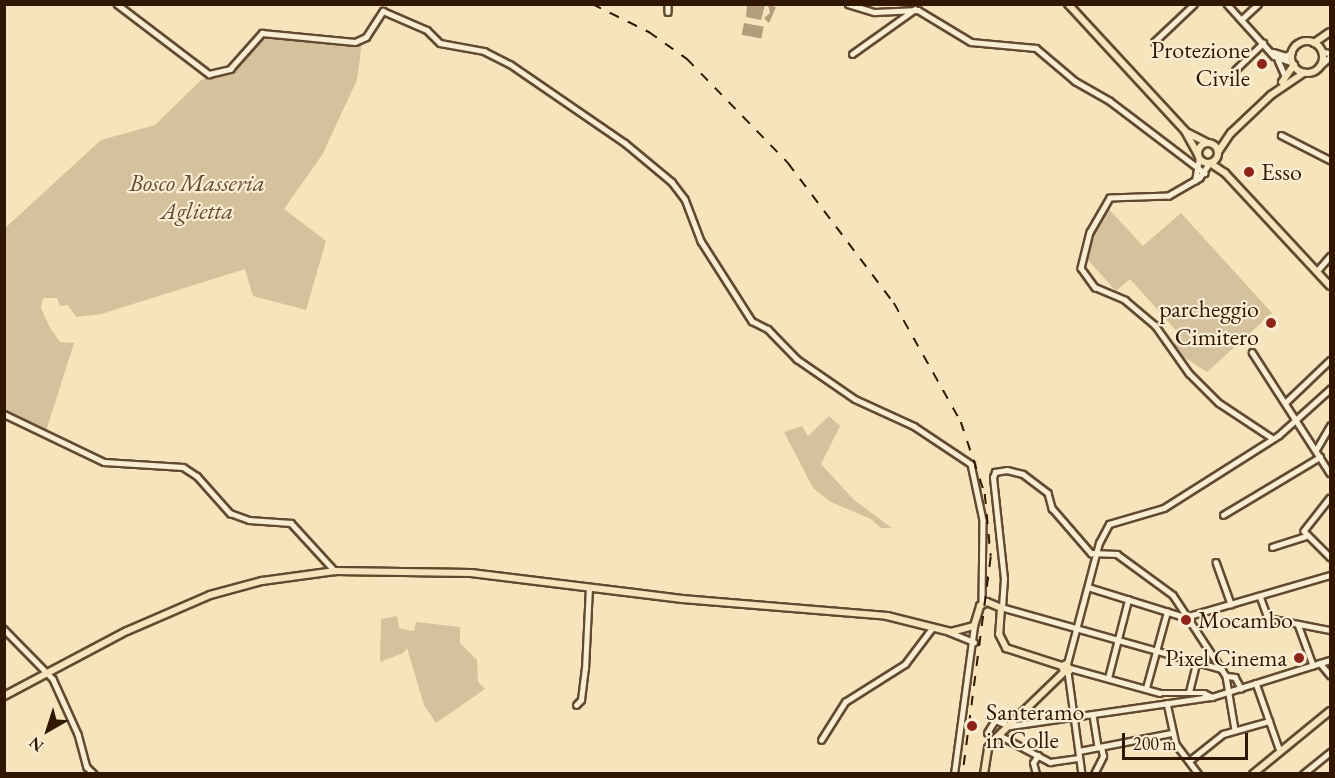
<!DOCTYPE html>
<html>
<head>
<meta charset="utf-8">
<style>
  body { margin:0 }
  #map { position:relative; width:1335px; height:778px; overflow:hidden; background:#f6e4bc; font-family:"EB Garamond",serif }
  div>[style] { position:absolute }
  .green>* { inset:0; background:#d5c19c }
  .water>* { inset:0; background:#b39e7c; transform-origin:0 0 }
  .roads { filter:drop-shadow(2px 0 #624a30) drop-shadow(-2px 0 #624a30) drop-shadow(0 2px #624a30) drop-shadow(0 -2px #624a30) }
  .minor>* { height:4.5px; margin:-2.25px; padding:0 2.25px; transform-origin:2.25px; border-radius:2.25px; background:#f9edd3 }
  .major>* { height:6px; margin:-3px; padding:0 3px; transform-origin:3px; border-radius:3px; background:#f6e4bc }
  .major>.ring { margin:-3px; padding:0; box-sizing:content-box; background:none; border:6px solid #f6e4bc; border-radius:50% }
  .rail>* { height:1.5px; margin-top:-0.75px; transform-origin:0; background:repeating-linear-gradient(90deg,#311701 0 10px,transparent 0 20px) }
  .dots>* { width:16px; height:16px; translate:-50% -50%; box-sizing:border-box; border:3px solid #f9edd3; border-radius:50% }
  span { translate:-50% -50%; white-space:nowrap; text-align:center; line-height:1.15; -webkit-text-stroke:4.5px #f9edd3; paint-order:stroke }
  .poi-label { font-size:24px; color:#311701 }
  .right { translate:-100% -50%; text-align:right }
  .left { translate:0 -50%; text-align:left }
  .park-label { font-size:24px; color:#624a30; font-style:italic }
  .frame { position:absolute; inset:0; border:6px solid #311701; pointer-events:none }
  .north { position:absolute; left:18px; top:700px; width:60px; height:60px; -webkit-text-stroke:4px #f9edd3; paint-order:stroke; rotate:219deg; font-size:16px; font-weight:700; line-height:24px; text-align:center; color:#311701 }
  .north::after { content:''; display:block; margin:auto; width:21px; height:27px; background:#311701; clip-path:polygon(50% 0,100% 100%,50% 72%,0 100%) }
  .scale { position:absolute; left:1122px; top:733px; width:126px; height:27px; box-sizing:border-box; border:3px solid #311701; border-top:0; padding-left:8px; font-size:18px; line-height:21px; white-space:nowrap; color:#311701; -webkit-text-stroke:4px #f9edd3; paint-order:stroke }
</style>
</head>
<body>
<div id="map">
  <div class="green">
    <div style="clip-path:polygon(263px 34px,322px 44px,362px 42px,357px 80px,322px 155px,284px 209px,326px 241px,306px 310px,253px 296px,245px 269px,101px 314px,76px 317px,68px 305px,60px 306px,57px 298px,43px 298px,41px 308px,49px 326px,60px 342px,74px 343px,46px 431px,5px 410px,4px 229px,101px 140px,155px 125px,201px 80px,232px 70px)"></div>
    <div style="clip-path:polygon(1105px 205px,1143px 246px,1181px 213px,1272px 313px,1207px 372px,1182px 356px,1171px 347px,1182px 337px,1130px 279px,1116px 291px,1086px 258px)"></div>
    <div style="clip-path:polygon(829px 416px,840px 426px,821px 464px,854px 500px,892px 528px,881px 528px,871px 519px,831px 502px,813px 488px,784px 432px,802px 426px,808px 436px)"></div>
    <div style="clip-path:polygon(397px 616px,399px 628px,407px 630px,414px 631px,416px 622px,460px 627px,460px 643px,477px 660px,478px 682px,485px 689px,436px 723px,424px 705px,407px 648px,403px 653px,380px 662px,381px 619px)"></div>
  </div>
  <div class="water">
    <div style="clip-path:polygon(747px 5px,765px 5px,761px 20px,746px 17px)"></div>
    <div style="clip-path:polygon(768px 5px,776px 7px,769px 23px,764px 18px,770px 13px)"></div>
    <div style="left:744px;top:23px;width:20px;height:12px;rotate:11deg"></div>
  </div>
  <div class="roads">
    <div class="minor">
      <div style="left:117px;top:4px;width:116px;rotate:37.3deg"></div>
      <div style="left:209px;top:74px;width:22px;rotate:-13deg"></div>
      <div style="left:230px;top:69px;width:48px;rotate:-48.4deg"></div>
      <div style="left:262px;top:33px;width:93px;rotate:5.5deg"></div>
      <div style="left:355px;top:42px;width:12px;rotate:-24deg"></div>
      <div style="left:366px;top:37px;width:31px;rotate:-57deg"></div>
      <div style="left:383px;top:11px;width:48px;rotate:23.4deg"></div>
      <div style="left:427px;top:30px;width:18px;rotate:45deg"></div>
      <div style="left:440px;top:43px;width:45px;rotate:10.3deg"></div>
      <div style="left:484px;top:51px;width:29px;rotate:27deg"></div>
      <div style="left:510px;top:64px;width:140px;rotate:34.5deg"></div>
      <div style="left:625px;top:143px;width:61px;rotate:39.7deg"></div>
      <div style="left:672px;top:182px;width:21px;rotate:53deg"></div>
      <div style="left:685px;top:199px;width:45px;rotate:69.1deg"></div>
      <div style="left:701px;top:241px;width:95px;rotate:57.5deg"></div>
      <div style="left:752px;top:321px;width:18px;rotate:27deg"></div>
      <div style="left:768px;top:329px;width:42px;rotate:46deg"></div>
      <div style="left:797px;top:359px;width:70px;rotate:34.6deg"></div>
      <div style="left:855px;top:399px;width:65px;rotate:24.6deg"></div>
      <div style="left:914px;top:426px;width:69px;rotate:33.7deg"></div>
      <div style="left:971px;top:464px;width:57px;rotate:77.9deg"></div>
      <div style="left:983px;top:520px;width:83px;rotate:90.7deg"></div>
      <div style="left:668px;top:4px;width:8px;rotate:90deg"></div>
      <div style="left:848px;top:4px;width:28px;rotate:17deg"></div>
      <div style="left:875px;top:12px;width:43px;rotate:-2.7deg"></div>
      <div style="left:918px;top:10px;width:62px;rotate:31.1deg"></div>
      <div style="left:971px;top:42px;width:65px;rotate:5.3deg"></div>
      <div style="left:1036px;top:48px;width:51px;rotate:40.2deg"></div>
      <div style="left:1075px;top:81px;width:40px;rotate:29.7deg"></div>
      <div style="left:1110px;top:101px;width:119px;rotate:37.2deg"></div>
      <div style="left:1227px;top:4px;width:70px;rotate:47.9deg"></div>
      <div style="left:1274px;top:56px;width:20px;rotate:20deg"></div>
      <div style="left:1241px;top:20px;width:23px;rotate:-43deg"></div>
      <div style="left:1154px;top:42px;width:55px;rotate:-43.5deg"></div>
      <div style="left:1273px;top:52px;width:14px;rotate:17deg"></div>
      <div style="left:1286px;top:56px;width:7px;rotate:-34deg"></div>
      <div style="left:1322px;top:52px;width:8px;rotate:7deg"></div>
      <div style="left:852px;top:54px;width:77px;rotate:-35.5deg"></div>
      <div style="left:1278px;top:60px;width:17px;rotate:66deg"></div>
      <div style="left:1321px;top:65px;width:12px;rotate:-42deg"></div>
      <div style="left:1235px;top:70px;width:39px;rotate:-44deg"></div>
      <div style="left:1281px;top:135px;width:55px;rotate:27deg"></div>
      <div style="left:1210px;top:163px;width:18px;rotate:124deg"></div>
      <div style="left:1200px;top:178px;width:36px;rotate:150deg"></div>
      <div style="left:1169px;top:196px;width:59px;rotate:178.1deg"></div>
      <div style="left:1110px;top:198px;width:39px;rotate:120deg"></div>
      <div style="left:1090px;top:232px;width:37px;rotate:104deg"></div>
      <div style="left:1081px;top:268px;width:24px;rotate:54deg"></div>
      <div style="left:1095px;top:287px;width:33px;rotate:23deg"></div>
      <div style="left:1125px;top:300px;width:39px;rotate:40deg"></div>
      <div style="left:1155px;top:325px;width:59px;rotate:54.7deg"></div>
      <div style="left:1189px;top:373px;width:42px;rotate:45deg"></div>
      <div style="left:1219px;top:403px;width:64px;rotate:33.4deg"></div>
      <div style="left:1195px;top:181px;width:22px;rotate:-80deg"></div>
      <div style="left:1317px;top:271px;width:20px;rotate:-49deg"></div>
      <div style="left:1252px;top:352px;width:144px;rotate:57.2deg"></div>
      <div style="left:1285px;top:403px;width:62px;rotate:-43.7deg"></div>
      <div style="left:4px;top:414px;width:111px;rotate:25.6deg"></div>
      <div style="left:104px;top:462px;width:79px;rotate:3.6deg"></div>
      <div style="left:183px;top:467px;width:17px;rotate:33deg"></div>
      <div style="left:197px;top:476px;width:50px;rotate:48.3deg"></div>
      <div style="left:230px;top:513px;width:20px;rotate:20deg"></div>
      <div style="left:249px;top:520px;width:42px;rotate:4.1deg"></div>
      <div style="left:291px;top:523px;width:65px;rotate:47.5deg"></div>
      <div style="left:1316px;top:450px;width:28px;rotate:-60deg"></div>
      <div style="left:1330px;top:498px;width:42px;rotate:128.2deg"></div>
      <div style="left:1304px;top:531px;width:37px;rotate:45deg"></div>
      <div style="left:1223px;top:515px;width:113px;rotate:-30.9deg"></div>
      <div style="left:1272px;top:547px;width:35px;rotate:-18deg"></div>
      <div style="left:1216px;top:562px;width:45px;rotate:70.3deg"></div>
      <div style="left:1088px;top:587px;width:108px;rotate:17.3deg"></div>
      <div style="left:1260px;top:596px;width:23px;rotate:70deg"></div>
      <div style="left:1268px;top:618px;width:63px;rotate:11deg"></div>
      <div style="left:1001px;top:607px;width:229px;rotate:15.7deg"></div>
      <div style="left:1002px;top:607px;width:28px;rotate:-86deg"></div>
      <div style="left:1004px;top:579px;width:102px;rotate:-96.2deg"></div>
      <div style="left:993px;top:478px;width:6px;rotate:-72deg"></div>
      <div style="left:995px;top:472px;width:12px;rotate:-9deg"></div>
      <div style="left:1007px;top:470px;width:16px;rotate:14deg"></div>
      <div style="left:1023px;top:474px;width:31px;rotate:37deg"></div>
      <div style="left:1048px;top:493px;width:16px;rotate:75deg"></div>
      <div style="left:1052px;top:508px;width:60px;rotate:49.1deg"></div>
      <div style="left:1091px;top:553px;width:26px;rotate:2deg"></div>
      <div style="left:1117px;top:554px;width:69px;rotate:36.2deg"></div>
      <div style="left:1173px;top:595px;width:97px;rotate:56.8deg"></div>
      <div style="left:1226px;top:676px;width:55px;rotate:80.5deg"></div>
      <div style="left:1189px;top:616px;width:147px;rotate:-16.2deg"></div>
      <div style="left:1298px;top:624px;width:44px;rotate:69.9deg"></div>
      <div style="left:4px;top:629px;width:70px;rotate:45.6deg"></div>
      <div style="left:53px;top:679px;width:60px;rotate:65.6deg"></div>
      <div style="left:78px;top:734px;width:34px;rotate:75deg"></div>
      <div style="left:87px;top:767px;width:10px;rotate:45deg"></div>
      <div style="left:949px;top:632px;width:27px;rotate:22deg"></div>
      <div style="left:1320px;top:663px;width:16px;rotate:50deg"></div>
      <div style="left:1067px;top:664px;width:125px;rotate:-75.2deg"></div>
      <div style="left:1099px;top:543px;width:21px;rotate:-62deg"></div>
      <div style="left:1109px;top:524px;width:57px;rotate:-16.2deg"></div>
      <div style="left:1164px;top:508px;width:136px;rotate:-32.4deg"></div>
      <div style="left:1279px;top:435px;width:69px;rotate:-42deg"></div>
      <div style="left:1070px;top:668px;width:93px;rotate:15.5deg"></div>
      <div style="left:1160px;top:693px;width:44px"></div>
      <div style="left:1204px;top:693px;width:9px;rotate:27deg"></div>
      <div style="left:1068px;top:672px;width:103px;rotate:82.2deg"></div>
      <div style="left:1226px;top:676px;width:9px;rotate:6deg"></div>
      <div style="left:1235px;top:677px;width:13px;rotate:61deg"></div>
      <div style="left:1108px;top:678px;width:81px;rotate:-75.6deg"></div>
      <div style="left:1256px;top:683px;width:72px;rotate:70.6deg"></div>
      <div style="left:1146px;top:688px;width:79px;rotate:-74.6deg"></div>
      <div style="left:1189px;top:692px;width:30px;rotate:-76deg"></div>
      <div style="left:1167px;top:703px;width:42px;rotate:77.6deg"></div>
      <div style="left:1176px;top:744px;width:38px;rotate:53deg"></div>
      <div style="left:576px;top:705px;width:7px;rotate:-45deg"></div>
      <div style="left:581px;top:700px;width:31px;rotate:-83deg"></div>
      <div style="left:585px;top:669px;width:81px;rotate:-87.2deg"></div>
      <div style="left:1093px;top:715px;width:32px;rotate:81deg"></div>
      <div style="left:987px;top:733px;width:15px;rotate:-58deg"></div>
      <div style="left:995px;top:720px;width:16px;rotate:22deg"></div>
      <div style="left:1010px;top:726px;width:204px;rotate:-8.2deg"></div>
      <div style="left:1212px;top:697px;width:124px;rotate:-17.4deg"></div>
      <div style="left:999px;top:735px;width:58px;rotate:27.9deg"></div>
      <div style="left:1050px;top:762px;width:29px;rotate:-8deg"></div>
      <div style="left:821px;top:740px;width:45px;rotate:-57.7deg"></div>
      <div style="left:845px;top:702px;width:71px;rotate:-32.3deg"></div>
      <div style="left:905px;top:664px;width:46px;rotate:-52.9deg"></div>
      <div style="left:1079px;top:751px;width:95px;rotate:-11deg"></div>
      <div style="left:1189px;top:761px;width:43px;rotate:-38.5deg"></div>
      <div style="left:1223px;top:734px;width:48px;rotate:-15.8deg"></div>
      <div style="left:954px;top:774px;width:149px;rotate:-82.3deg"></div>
      <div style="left:1036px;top:774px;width:11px;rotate:-105deg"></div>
      <div style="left:1033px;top:763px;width:9px;rotate:-58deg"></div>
      <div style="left:1094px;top:774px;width:20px;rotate:-63deg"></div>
      <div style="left:1103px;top:756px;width:9px;rotate:-103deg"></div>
      <div style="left:1303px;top:774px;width:35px;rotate:-39deg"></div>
    </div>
    <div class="major">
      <div style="left:1068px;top:4px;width:173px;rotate:47.3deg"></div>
      <div style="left:1185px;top:131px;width:26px;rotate:61deg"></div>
      <div class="ring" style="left:1291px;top:41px;width:26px;height:26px"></div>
      <div style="left:1314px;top:43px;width:19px;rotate:-35deg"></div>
      <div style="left:1282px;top:82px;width:21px;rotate:-55deg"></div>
      <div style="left:1188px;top:133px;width:22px;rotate:27deg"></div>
      <div class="ring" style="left:1198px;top:143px;width:14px;height:14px"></div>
      <div style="left:1218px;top:152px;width:23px;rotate:-56deg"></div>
      <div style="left:1231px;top:133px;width:55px;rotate:-43.5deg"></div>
      <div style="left:1271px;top:95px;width:40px;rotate:-34deg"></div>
      <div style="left:1210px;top:163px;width:18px;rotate:34deg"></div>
      <div style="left:1225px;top:173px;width:154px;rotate:47.1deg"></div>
      <div style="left:4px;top:696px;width:139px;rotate:-27.9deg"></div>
      <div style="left:127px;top:631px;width:90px;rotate:-23.4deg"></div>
      <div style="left:210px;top:595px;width:54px;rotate:-15.1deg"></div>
      <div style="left:262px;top:581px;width:74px;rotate:-7.8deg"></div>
      <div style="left:335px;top:571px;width:136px;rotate:0.8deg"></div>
      <div style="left:471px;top:573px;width:213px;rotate:7deg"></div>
      <div style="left:682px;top:599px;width:206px;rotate:4.7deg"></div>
      <div style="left:887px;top:616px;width:66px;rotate:14deg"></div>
      <div style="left:951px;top:632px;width:24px;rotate:-15deg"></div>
      <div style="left:974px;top:626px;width:21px;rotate:-73deg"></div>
      <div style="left:980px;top:606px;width:8px;rotate:-30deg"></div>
      <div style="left:987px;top:602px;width:15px;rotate:23deg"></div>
      <div style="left:1001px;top:608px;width:26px;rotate:94deg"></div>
      <div style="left:999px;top:634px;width:16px;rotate:63deg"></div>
      <div style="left:1006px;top:648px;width:59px;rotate:17.8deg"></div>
      <div style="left:1062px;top:666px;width:5px;rotate:-22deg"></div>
      <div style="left:1067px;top:664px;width:7px;rotate:74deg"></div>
      <div style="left:1069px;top:671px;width:5px;rotate:169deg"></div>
      <div style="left:1064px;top:672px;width:6px;rotate:-108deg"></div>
      <div style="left:984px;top:774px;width:26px;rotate:-81deg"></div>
      <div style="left:988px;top:748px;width:13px;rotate:-51deg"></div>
      <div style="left:996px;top:738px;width:95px;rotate:-44.1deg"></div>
      <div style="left:1253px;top:774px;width:99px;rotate:-39.3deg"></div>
    </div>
  </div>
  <div class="rail">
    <div style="left:592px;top:4px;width:64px;rotate:26.2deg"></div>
    <div style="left:649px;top:32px;width:47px;rotate:35.4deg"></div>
    <div style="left:687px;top:59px;width:145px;rotate:45.8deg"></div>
    <div style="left:788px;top:163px;width:176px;rotate:52.9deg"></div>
    <div style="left:894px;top:303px;width:137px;rotate:60.6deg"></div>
    <div style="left:961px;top:422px;width:76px;rotate:71.6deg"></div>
    <div style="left:985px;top:494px;width:63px;rotate:84.6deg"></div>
    <div style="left:991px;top:557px;width:219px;rotate:97.4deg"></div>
  </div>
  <div class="dots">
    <div style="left:1262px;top:64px;background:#8f2418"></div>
    <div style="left:1249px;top:172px;background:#8f2418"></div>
    <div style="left:1271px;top:323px;background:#8f2418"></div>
    <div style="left:1186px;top:620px;background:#8f2418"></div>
    <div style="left:1299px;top:658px;background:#8f2418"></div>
    <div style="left:972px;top:726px;background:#8f2418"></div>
  </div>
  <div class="poi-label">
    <span class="right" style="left:1250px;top:64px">Protezione<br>Civile</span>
    <span class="left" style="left:1261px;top:172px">Esso</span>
    <span class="right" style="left:1259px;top:323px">parcheggio<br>Cimitero</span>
    <span class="left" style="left:1198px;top:620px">Mocambo</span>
    <span class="right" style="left:1287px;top:658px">Pixel Cinema</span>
    <span class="left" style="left:986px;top:726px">Santeramo<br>in Colle</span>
  </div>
  <div class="park-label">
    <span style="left:197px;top:197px">Bosco Masseria<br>Aglietta</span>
  </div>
  <div class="frame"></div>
  <div class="north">N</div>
  <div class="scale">200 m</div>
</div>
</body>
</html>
